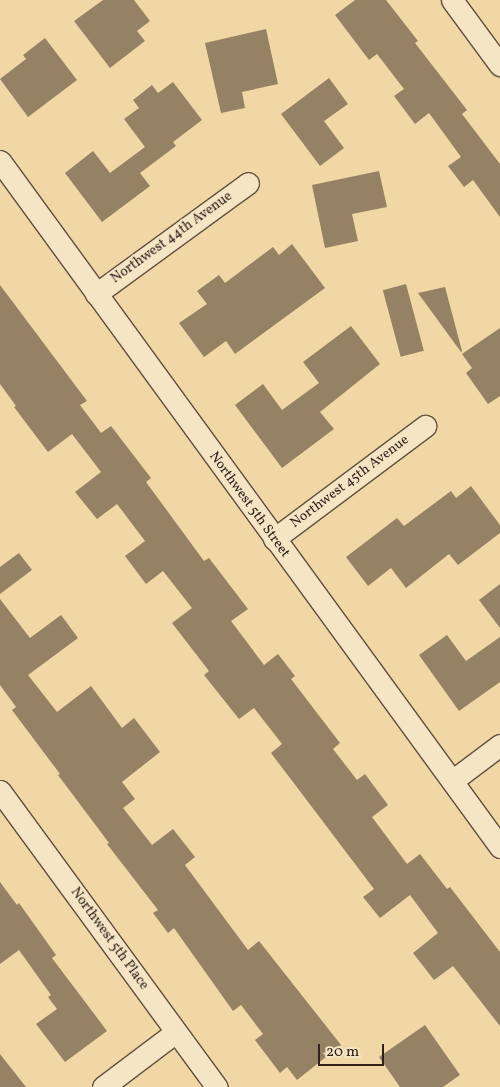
<!DOCTYPE html>
<html>
<head>
<meta charset="utf-8">
<style>
  body { margin:0 }
  #map { position:relative; width:500px; height:1087px; overflow:hidden; background:#f1d7a6; font-family:Vollkorn,serif }
  div>[style] { position:absolute }
  .building>* { inset:0; background:#958163; transform-origin:0 0 }
  .roads { filter:drop-shadow(1px 0 #61503e) drop-shadow(-1px 0 #61503e) drop-shadow(0 1px #61503e) drop-shadow(0 -1px #61503e) }
  .minor>* { height:21px; margin:-10.5px; padding:0 10.5px; transform-origin:10.5px; border-radius:10.5px; background:#f6e5c5 }
  span { translate:-50% -50%; white-space:nowrap; text-align:center; line-height:1.15; -webkit-text-stroke:4px #f6e5c5; paint-order:stroke }
  .street-label { font-size:14px; color:#31231b }
  .scale { position:absolute; left:318px; top:1044px; width:66px; height:22px; box-sizing:border-box; border:2px solid #31231b; border-top:0; padding-left:6px; font-size:15px; line-height:18px; white-space:nowrap; color:#31231b; -webkit-text-stroke:4px #f6e5c5; paint-order:stroke }
</style>
</head>
<body>
<div id="map">
  <div class="building">
    <div style="clip-path:polygon(103px 0,134px 0,150px 21px,137px 31px,145px 41px,110px 68px,74px 21px)"></div>
    <div style="clip-path:polygon(355px 0,386px 0,418px 41px,415px 43px,467px 110px,462px 114px,500px 164px,500px 217px,473px 180px,464px 187px,448px 166px,461px 157px,429px 113px,415px 124px,394px 96px,404px 89px,377px 54px,369px 60px,335px 15px)"></div>
    <div style="clip-path:polygon(266px 29px,278px 84px,242px 92px,245px 108px,221px 113px,205px 43px)"></div>
    <div style="clip-path:polygon(45px 38px,77px 80px,28px 117px,0 79px,26px 59px,23px 55px)"></div>
    <div style="clip-path:polygon(329px 78px,348px 104px,324px 121px,344px 148px,320px 166px,281px 114px)"></div>
    <div style="clip-path:polygon(173px 82px,202px 120px,173px 142px,176px 146px,140px 173px,150px 186px,102px 222px,65px 173px,93px 151px,110px 173px,145px 147px,124px 119px,139px 108px,133px 100px,152px 85px,158px 93px)"></div>
    <div style="clip-path:polygon(379px 171px,387px 207px,352px 214px,358px 241px,325px 248px,312px 185px)"></div>
    <div style="clip-path:polygon(292px 244px,325px 288px,235px 354px,226px 341px,204px 357px,179px 323px,207px 304px,197px 291px,219px 275px,225px 283px,273px 247px,279px 255px)"></div>
    <div style="left:406px;top:284px;width:69px;height:24px;rotate:75deg"></div>
    <div style="clip-path:polygon(0 285px,87px 401px,80px 405px,101px 433px,111px 426px,151px 478px,146px 482px,204px 561px,209px 558px,248px 609px,231px 621px,264px 665px,278px 654px,295px 676px,291px 679px,340px 743px,333px 749px,357px 780px,365px 774px,388px 805px,372px 817px,407px 864px,420px 854px,447px 889px,450px 887px,500px 952px,500px 1026px,453px 966px,434px 980px,413px 953px,438px 933px,410px 895px,380px 918px,363px 897px,374px 889px,271px 753px,282px 744px,254px 708px,239px 719px,204px 675px,209px 671px,172px 623px,192px 608px,163px 571px,146px 584px,125px 556px,145px 541px,117px 504px,97px 519px,75px 492px,101px 472px,72px 434px,48px 452px,14px 407px,16px 406px,0 384px)"></div>
    <div style="clip-path:polygon(445px 287px,462px 351px,461px 352px,418px 293px)"></div>
    <div style="clip-path:polygon(351px 326px,380px 364px,320px 412px,334px 429px,282px 468px,235px 405px,263px 384px,282px 410px,319px 383px,303px 362px)"></div>
    <div style="clip-path:polygon(500px 328px,500px 396px,488px 404px,466px 373px,472px 368px,462px 354px)"></div>
    <div style="clip-path:polygon(471px 486px,500px 525px,500px 533px,458px 565px,449px 554px,406px 588px,391px 568px,368px 586px,346px 557px,397px 518px,404px 526px,451px 491px,456px 498px)"></div>
    <div style="clip-path:polygon(19px 553px,32px 570px,0 594px,0 567px)"></div>
    <div style="clip-path:polygon(500px 584px,500px 628px,479px 600px)"></div>
    <div style="clip-path:polygon(0 599px,30px 638px,61px 615px,78px 638px,28px 675px,57px 712px,91px 686px,122px 728px,134px 718px,160px 752px,122px 782px,135px 799px,123px 808px,152px 845px,173px 829px,195px 857px,185px 865px,248px 950px,259px 941px,341px 1045px,297px 1080px,287px 1067px,280px 1073px,255px 1040px,263px 1034px,241px 1005px,233px 1011px,174px 928px,168px 933px,153px 913px,158px 910px,107px 844px,109px 843px,58px 775px,60px 774px,12px 710px,16px 707px,0 685px)"></div>
    <div style="clip-path:polygon(447px 635px,466px 661px,500px 637px,500px 682px,459px 711px,419px 655px)"></div>
    <div style="clip-path:polygon(0 882px,17px 905px,19px 903px,56px 955px,52px 958px,107px 1031px,65px 1062px,36px 1024px,57px 1009px,48px 997px,51px 995px,19px 950px,0 964px)"></div>
    <div style="clip-path:polygon(425px 1025px,460px 1075px,443px 1087px,400px 1087px,379px 1057px)"></div>
    <div style="clip-path:polygon(0 1054px,26px 1087px,0 1087px)"></div>
  </div>
  <div class="roads">
    <div class="minor">
      <div style="left:452px;top:0;width:81px;rotate:53.6deg"></div>
      <div style="left:0;top:161px;width:849px;rotate:53.91deg"></div>
      <div style="left:96px;top:294px;width:188px;rotate:-36.1deg"></div>
      <div style="left:274px;top:539px;width:189px;rotate:-36.8deg"></div>
      <div style="left:452px;top:781px;width:60px;rotate:-36.9deg"></div>
      <div style="left:0;top:791px;width:367px;rotate:53.8deg"></div>
      <div style="left:103px;top:1087px;width:91px;rotate:-37deg"></div>
    </div>
  </div>
  <div class="street-label">
    <span style="left:172px;top:238px;rotate:-36deg">Northwest 44th Avenue</span>
    <span style="left:350px;top:482px;rotate:-37deg">Northwest 45th Avenue</span>
    <span style="left:249px;top:505px;rotate:54deg">Northwest 5th Street</span>
    <span style="left:109px;top:939px;rotate:54deg">Northwest 5th Place</span>
  </div>
  <div class="scale">20 m</div>
</div>
</body>
</html>
